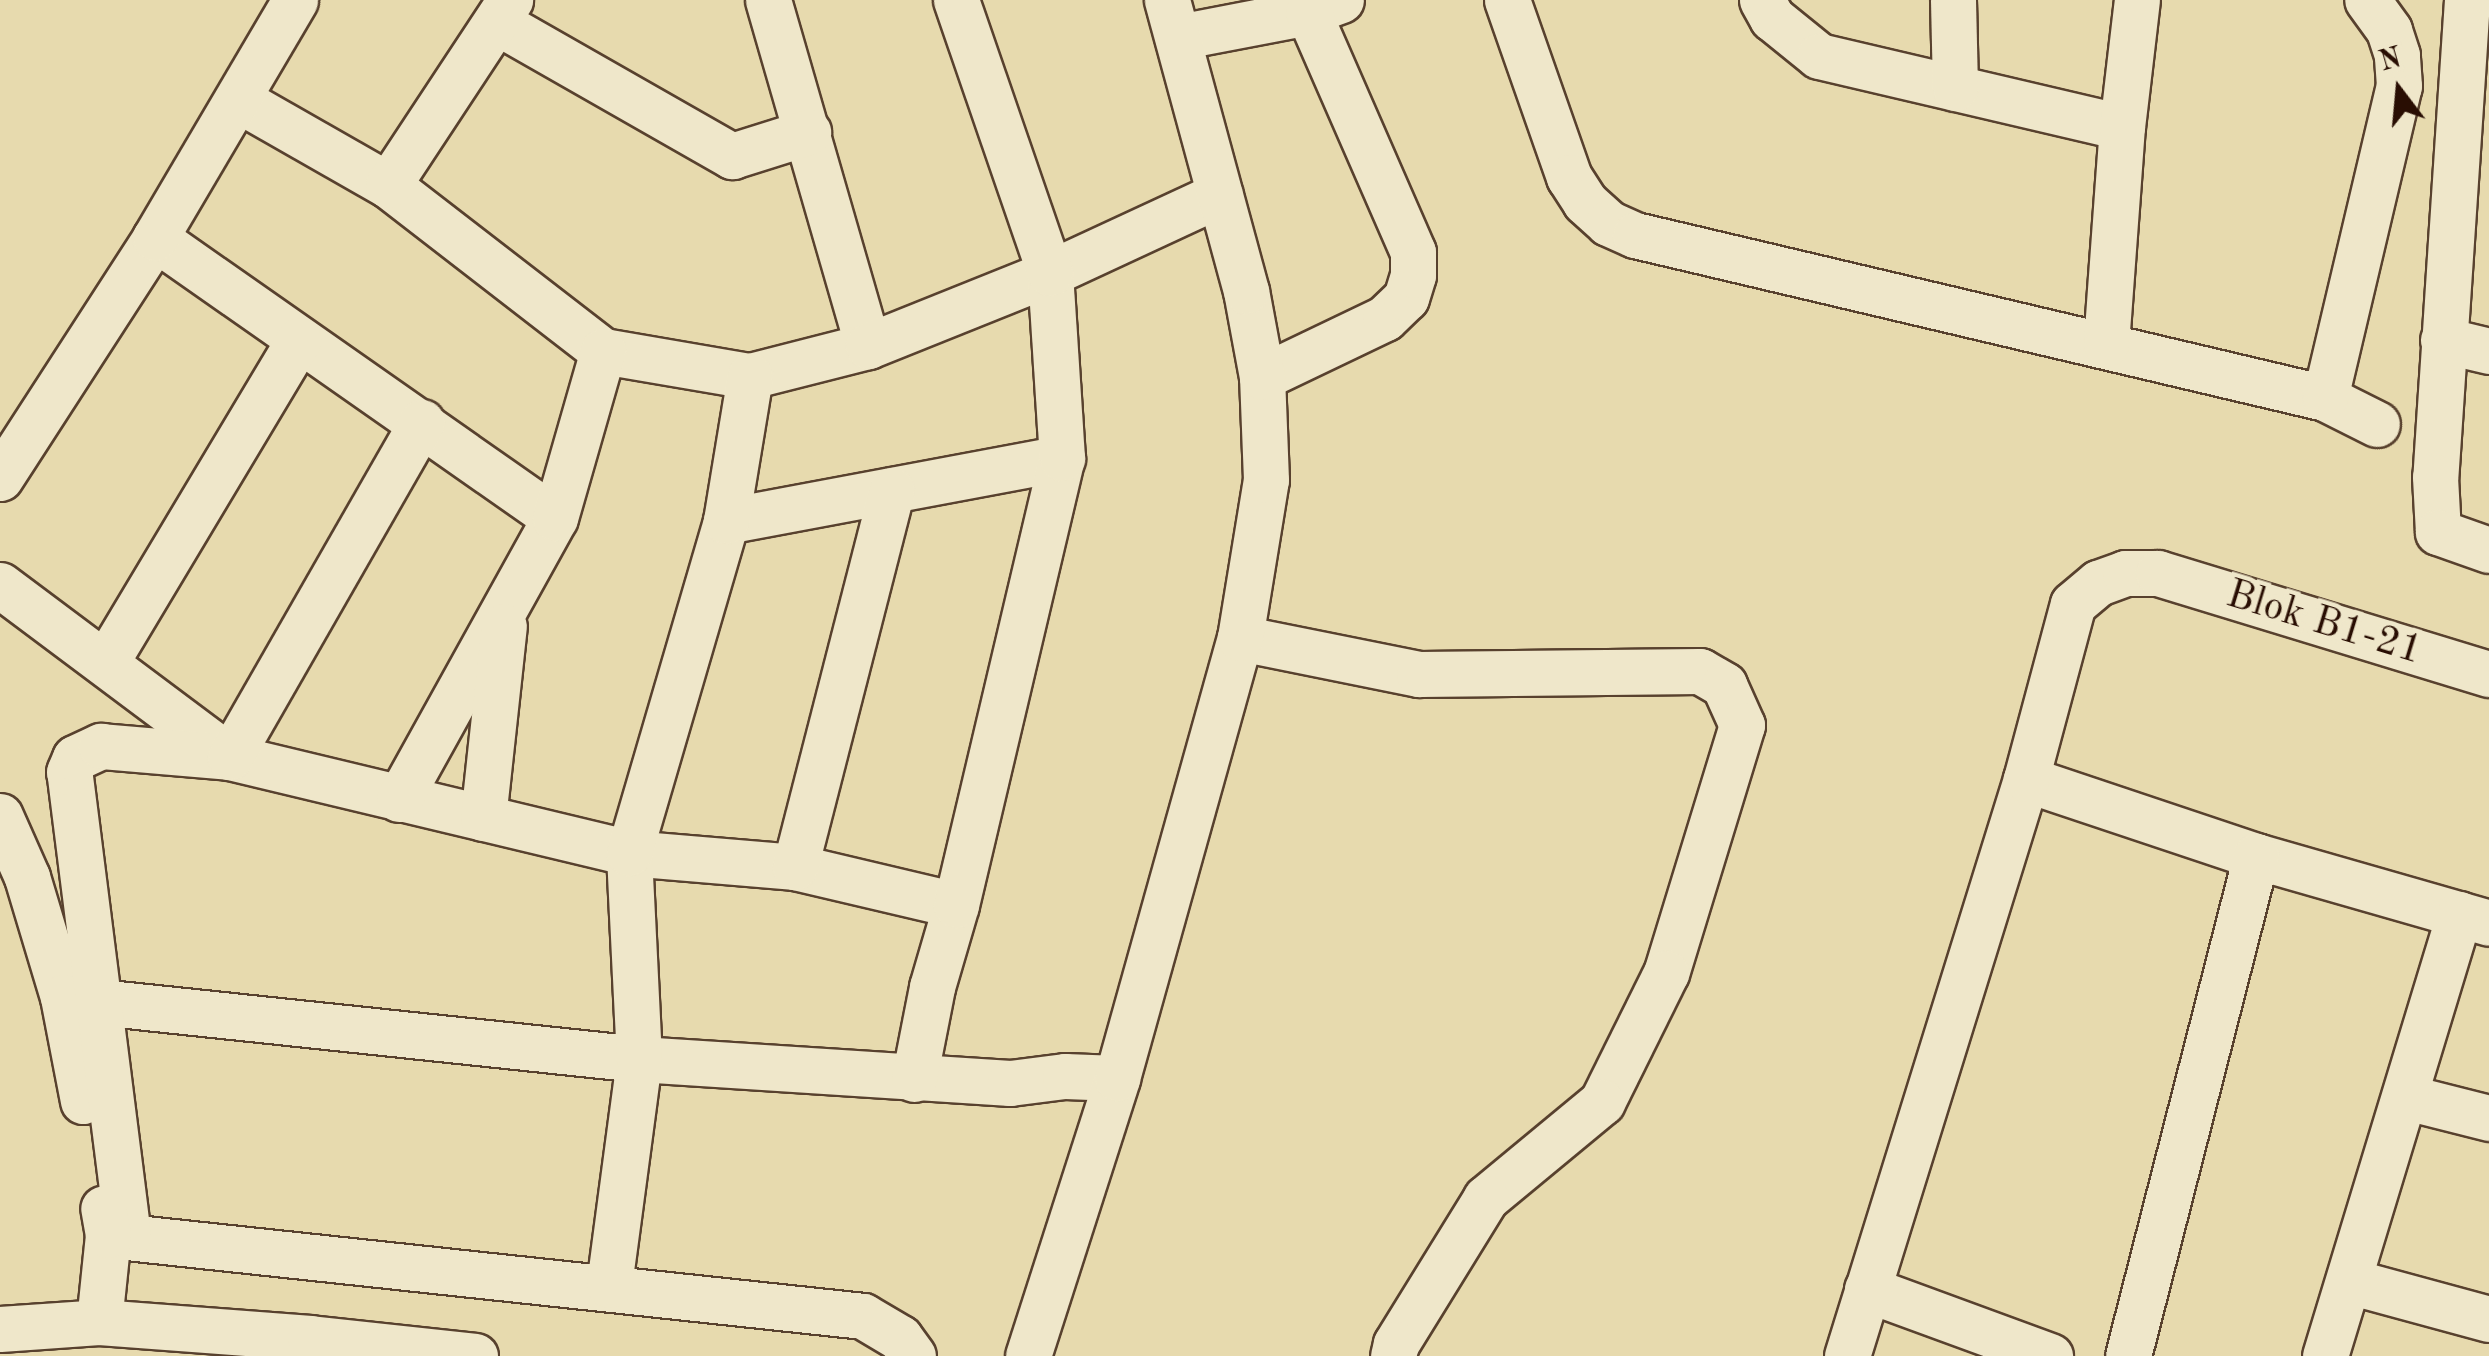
<!DOCTYPE html>
<html>
<head>
<meta charset="utf-8">
<style>
  body { margin:0 }
  #map { position:relative; width:2489px; height:1356px; overflow:hidden; background:#e7daae; font-family:"Old Standard TT",serif }
  div>[style] { position:absolute }
  .roads { filter:drop-shadow(2px 0 #58412e) drop-shadow(-2px 0 #58412e) drop-shadow(0 2px #58412e) drop-shadow(0 -2px #58412e) }
  .minor>* { height:45px; margin:-22.5px; padding:0 22.5px; transform-origin:22.5px; border-radius:22.5px; background:#efe7ca }
  span { translate:-50% -50%; white-space:nowrap; text-align:center; line-height:1.15; -webkit-text-stroke:9px #efe7ca; paint-order:stroke }
  .street-label { font-size:40px; color:#290e03 }
  .north { position:absolute; left:2349px; top:40px; width:100px; height:100px; -webkit-text-stroke:8px #efe7ca; paint-order:stroke; rotate:344deg; font-size:28px; font-weight:700; line-height:40px; text-align:center; color:#290e03 }
  .north::after { content:''; display:block; margin:auto; width:35px; height:45px; background:#290e03; clip-path:polygon(50% 0,100% 100%,50% 72%,0 100%) }
</style>
</head>
<body>
<div id="map">
  <div class="roads">
    <div class="minor">
      <div style="left:768px;top:0;width:360px;rotate:73.9deg"></div>
      <div style="left:1507px;top:0;width:188px;rotate:70.7deg"></div>
      <div style="left:1569px;top:177px;width:30px;rotate:57deg"></div>
      <div style="left:1585px;top:202px;width:31px;rotate:42deg"></div>
      <div style="left:1608px;top:223px;width:30px;rotate:24deg"></div>
      <div style="left:1635px;top:235px;width:709px;rotate:13.29deg"></div>
      <div style="left:2325px;top:398px;width:58px;rotate:26.6deg"></div>
      <div style="left:1762px;top:0;width:21px;rotate:61deg"></div>
      <div style="left:1772px;top:18px;width:60px;rotate:39deg"></div>
      <div style="left:1819px;top:56px;width:311px;rotate:13.2deg"></div>
      <div style="left:1953px;top:0;width:88px;rotate:88.7deg"></div>
      <div style="left:2467px;top:0;width:478px;rotate:93.8deg"></div>
      <div style="left:2435px;top:477px;width:55px;rotate:86.9deg"></div>
      <div style="left:2438px;top:532px;width:54px;rotate:19.4deg"></div>
      <div style="left:497px;top:22px;width:271px;rotate:29.7deg"></div>
      <div style="left:732px;top:156px;width:80px;rotate:-17.5deg"></div>
      <div style="left:1178px;top:37px;width:132px;rotate:-10.9deg"></div>
      <div style="left:1308px;top:12px;width:35px;rotate:-20deg"></div>
      <div style="left:239px;top:100px;width:172px;rotate:29.7deg"></div>
      <div style="left:388px;top:185px;width:272px;rotate:37.7deg"></div>
      <div style="left:603px;top:351px;width:149px;rotate:9.7deg"></div>
      <div style="left:750px;top:376px;width:122px;rotate:-14.3deg"></div>
      <div style="left:868px;top:346px;width:196px;rotate:-21.9deg"></div>
      <div style="left:1050px;top:273px;width:187px;rotate:-24.9deg"></div>
      <div style="left:388px;top:185px;width:222px;rotate:-56.6deg"></div>
      <div style="left:155px;top:238px;width:488px;rotate:35deg"></div>
      <div style="left:2443px;top:340px;width:47px;rotate:13.4deg"></div>
      <div style="left:2106px;top:344px;width:218px;rotate:-85.8deg"></div>
      <div style="left:2122px;top:127px;width:128px;rotate:-83.3deg"></div>
      <div style="left:1262px;top:377px;width:136px;rotate:-25.6deg"></div>
      <div style="left:1385px;top:318px;width:29px;rotate:-44deg"></div>
      <div style="left:1406px;top:298px;width:24px;rotate:-73deg"></div>
      <div style="left:1413px;top:275px;width:23px;rotate:-90deg"></div>
      <div style="left:1413px;top:252px;width:262px;rotate:-113.6deg"></div>
      <div style="left:2325px;top:398px;width:321px;rotate:-76.7deg"></div>
      <div style="left:2399px;top:86px;width:31px;rotate:-94deg"></div>
      <div style="left:2397px;top:55px;width:26px;rotate:-108deg"></div>
      <div style="left:2389px;top:30px;width:37px;rotate:-126deg"></div>
      <div style="left:0;top:478px;width:286px;rotate:-57.1deg"></div>
      <div style="left:155px;top:238px;width:276px;rotate:-59.5deg"></div>
      <div style="left:726px;top:521px;width:342px;rotate:-10.6deg"></div>
      <div style="left:0;top:585px;width:287px;rotate:36.8deg"></div>
      <div style="left:230px;top:757px;width:410px;rotate:13.5deg"></div>
      <div style="left:629px;top:853px;width:167px;rotate:4.8deg"></div>
      <div style="left:795px;top:867px;width:165px;rotate:13.3deg"></div>
      <div style="left:1240px;top:638px;width:183px;rotate:11.4deg"></div>
      <div style="left:1419px;top:674px;width:281px;rotate:-0.6deg"></div>
      <div style="left:1700px;top:671px;width:28px;rotate:30deg"></div>
      <div style="left:1724px;top:685px;width:44px;rotate:65.8deg"></div>
      <div style="left:1742px;top:725px;width:259px;rotate:107deg"></div>
      <div style="left:1666px;top:973px;width:144px;rotate:116.4deg"></div>
      <div style="left:1602px;top:1102px;width:151px;rotate:140.4deg"></div>
      <div style="left:1486px;top:1198px;width:172px;rotate:121.7deg"></div>
      <div style="left:1396px;top:1344px;width:12px;rotate:104deg"></div>
      <div style="left:106px;top:662px;width:375px;rotate:-59.1deg"></div>
      <div style="left:2026px;top:779px;width:243px;rotate:18.5deg"></div>
      <div style="left:2256px;top:856px;width:242px;rotate:16deg"></div>
      <div style="left:399px;top:799px;width:321px;rotate:-61deg"></div>
      <div style="left:555px;top:518px;width:174px;rotate:-74deg"></div>
      <div style="left:0;top:816px;width:67px;rotate:66.1deg"></div>
      <div style="left:27px;top:877px;width:125px;rotate:73.3deg"></div>
      <div style="left:63px;top:997px;width:106px;rotate:79.1deg"></div>
      <div style="left:483px;top:818px;width:193px;rotate:-83.8deg"></div>
      <div style="left:795px;top:867px;width:389px;rotate:-75.6deg"></div>
      <div style="left:99px;top:1002px;width:543px;rotate:6.03deg"></div>
      <div style="left:639px;top:1059px;width:372px;rotate:3.7deg"></div>
      <div style="left:1010px;top:1083px;width:55px;rotate:-7.3deg"></div>
      <div style="left:1065px;top:1076px;width:52px;rotate:2.2deg"></div>
      <div style="left:914px;top:1079px;width:94px;rotate:-78.9deg"></div>
      <div style="left:932px;top:987px;width:85px;rotate:-73.7deg"></div>
      <div style="left:956px;top:905px;width:459px;rotate:-76.7deg"></div>
      <div style="left:1062px;top:458px;width:185px;rotate:-93.7deg"></div>
      <div style="left:1050px;top:273px;width:289px;rotate:-109deg"></div>
      <div style="left:2406px;top:1097px;width:86px;rotate:14.2deg"></div>
      <div style="left:108px;top:1235px;width:759px;rotate:6.12deg"></div>
      <div style="left:863px;top:1316px;width:43px;rotate:30.7deg"></div>
      <div style="left:900px;top:1338px;width:22px;rotate:54deg"></div>
      <div style="left:128px;top:1236px;width:468px;rotate:-97.2deg"></div>
      <div style="left:69px;top:772px;width:15px;rotate:-67deg"></div>
      <div style="left:75px;top:758px;width:29px;rotate:-25deg"></div>
      <div style="left:101px;top:746px;width:129px;rotate:4.9deg"></div>
      <div style="left:230px;top:757px;width:386px;rotate:-60.2deg"></div>
      <div style="left:2349px;top:1281px;width:145px;rotate:15.2deg"></div>
      <div style="left:609px;top:1285px;width:228px;rotate:-82.4deg"></div>
      <div style="left:639px;top:1059px;width:206px;rotate:-92.8deg"></div>
      <div style="left:629px;top:853px;width:346px;rotate:-73.7deg"></div>
      <div style="left:726px;top:521px;width:147px;rotate:-80.6deg"></div>
      <div style="left:1867px;top:1289px;width:195px;rotate:20.1deg"></div>
      <div style="left:99px;top:1322px;width:87px;rotate:-84.1deg"></div>
      <div style="left:108px;top:1235px;width:27px;rotate:-100deg"></div>
      <div style="left:0;top:1329px;width:99px;rotate:-4deg"></div>
      <div style="left:99px;top:1322px;width:212px;rotate:4.3deg"></div>
      <div style="left:310px;top:1338px;width:166px;rotate:6.2deg"></div>
      <div style="left:1028px;top:1356px;width:292px;rotate:-72.2deg"></div>
      <div style="left:1117px;top:1078px;width:457px;rotate:-74.4deg"></div>
      <div style="left:1240px;top:638px;width:160px;rotate:-80.7deg"></div>
      <div style="left:1266px;top:480px;width:103px;rotate:-92.2deg"></div>
      <div style="left:1262px;top:377px;width:87px;rotate:-100.5deg"></div>
      <div style="left:1246px;top:291px;width:302px;rotate:-105.2deg"></div>
      <div style="left:1847px;top:1356px;width:604px;rotate:-72.76deg"></div>
      <div style="left:2026px;top:779px;width:181px;rotate:-75deg"></div>
      <div style="left:2073px;top:604px;width:33px;rotate:-40deg"></div>
      <div style="left:2098px;top:583px;width:29px;rotate:-20deg"></div>
      <div style="left:2125px;top:573px;width:33px"></div>
      <div style="left:2158px;top:573px;width:346px;rotate:17deg"></div>
      <div style="left:2128px;top:1356px;width:516px;rotate:-75.64deg"></div>
      <div style="left:2325px;top:1356px;width:462px;rotate:-73.1deg"></div>
    </div>
  </div>
  <div class="street-label">
    <span style="left:2324px;top:624px;rotate:17deg">Blok B1-21</span>
  </div>
  <div class="north">N</div>
</div>
</body>
</html>
